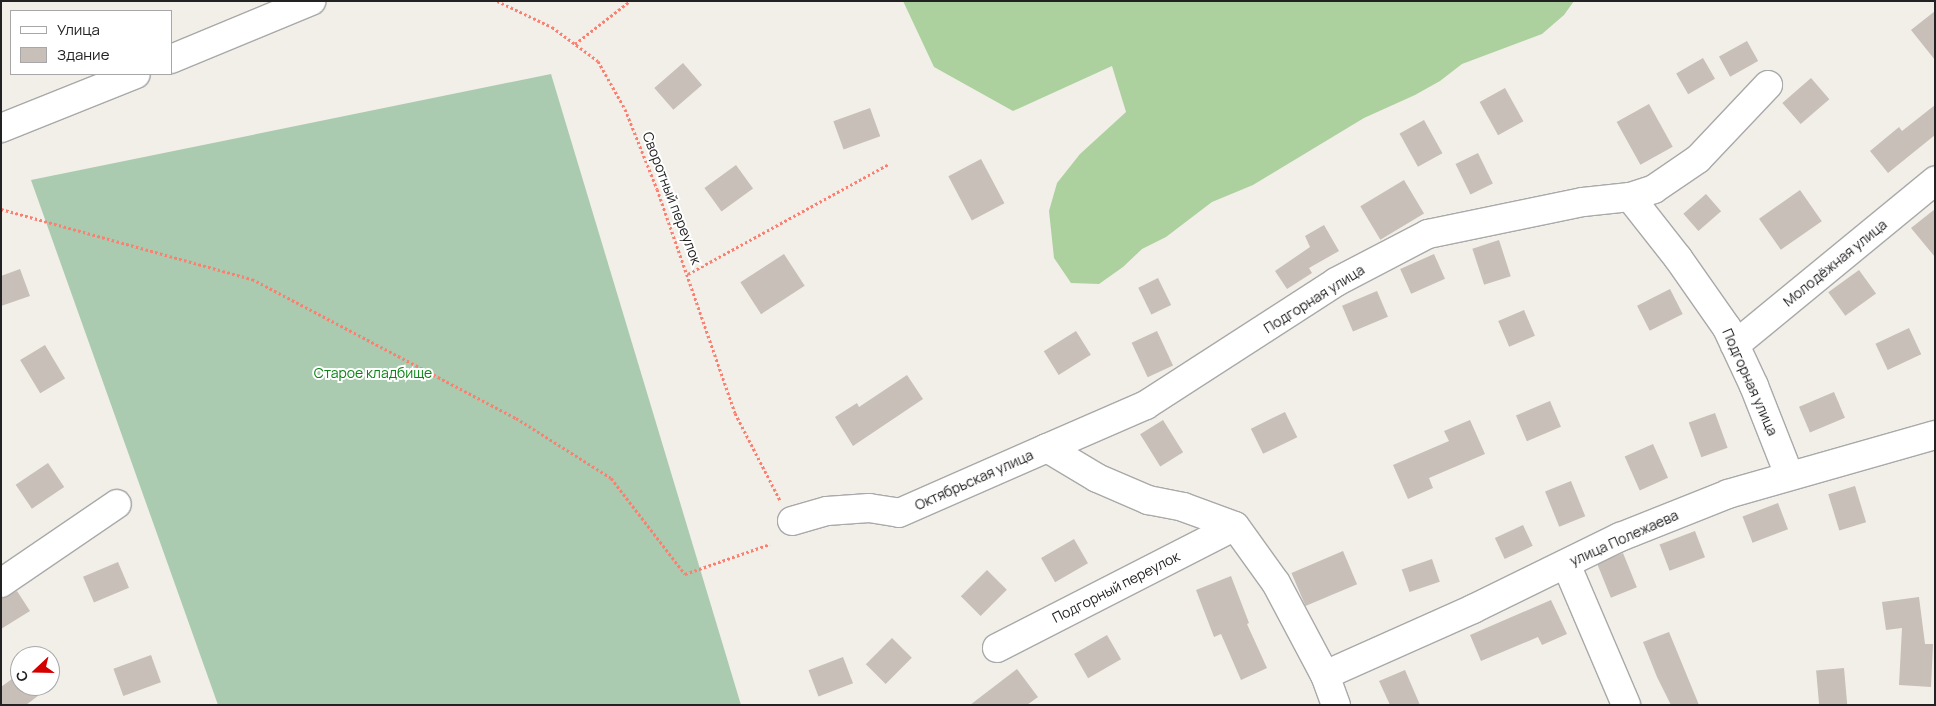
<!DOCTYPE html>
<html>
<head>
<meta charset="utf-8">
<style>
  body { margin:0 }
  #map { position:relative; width:1936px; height:706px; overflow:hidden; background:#f2efe9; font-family:Manrope,sans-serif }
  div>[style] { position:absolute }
  .forest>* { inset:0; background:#add19e }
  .cemetery>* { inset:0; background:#aacbaf }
  .building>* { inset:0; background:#c7bfb8; transform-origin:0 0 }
  .path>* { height:3px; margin-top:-1.5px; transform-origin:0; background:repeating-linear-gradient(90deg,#fa8072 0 2.5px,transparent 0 5px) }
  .roads { filter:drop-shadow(1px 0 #a9a9a9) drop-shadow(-1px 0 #a9a9a9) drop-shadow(0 1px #a9a9a9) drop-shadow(0 -1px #a9a9a9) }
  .minor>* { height:28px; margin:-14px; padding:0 14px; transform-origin:14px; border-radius:14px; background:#fff }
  span { translate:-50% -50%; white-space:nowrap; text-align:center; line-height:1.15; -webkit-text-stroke:4px #fff; paint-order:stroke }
  .street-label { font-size:14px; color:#222 }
  .park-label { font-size:14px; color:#0c8416 }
  .frame { position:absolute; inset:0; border:2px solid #222; pointer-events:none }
  .legend { position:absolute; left:10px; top:10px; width:162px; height:65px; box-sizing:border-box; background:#fff; border:1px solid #a7a7a7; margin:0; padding:6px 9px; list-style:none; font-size:15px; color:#222 }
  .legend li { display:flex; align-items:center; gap:10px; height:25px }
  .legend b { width:25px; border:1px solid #a7a7a7 }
  .north { position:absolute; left:10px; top:646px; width:50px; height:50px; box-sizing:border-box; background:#fff; border:1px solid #a7a7a7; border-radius:50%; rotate:249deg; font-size:14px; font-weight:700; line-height:20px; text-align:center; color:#222 }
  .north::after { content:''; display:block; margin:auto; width:18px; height:22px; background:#d40000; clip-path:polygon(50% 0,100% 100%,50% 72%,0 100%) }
</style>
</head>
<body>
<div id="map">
  <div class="forest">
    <div style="clip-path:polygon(903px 1px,1574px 1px,1564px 15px,1542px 34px,1462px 64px,1440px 81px,1415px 95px,1364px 118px,1253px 185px,1212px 202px,1166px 237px,1142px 249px,1123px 267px,1099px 284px,1071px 283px,1054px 258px,1049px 211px,1057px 183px,1080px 154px,1126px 112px,1112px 66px,1013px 111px,934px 67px)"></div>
  </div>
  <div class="cemetery">
    <div style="clip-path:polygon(551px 74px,741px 705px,218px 705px,31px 180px)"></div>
  </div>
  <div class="building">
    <div style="clip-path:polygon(1935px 11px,1935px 60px,1911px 30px)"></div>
    <div style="left:1747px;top:41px;width:23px;height:32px;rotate:61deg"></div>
    <div style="left:1703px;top:58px;width:24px;height:31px;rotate:60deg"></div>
    <div style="left:683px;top:63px;width:29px;height:38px;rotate:49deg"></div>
    <div style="left:1811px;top:78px;width:28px;height:38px;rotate:49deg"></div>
    <div style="left:1505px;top:88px;width:38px;height:29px;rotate:61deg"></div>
    <div style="left:1649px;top:104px;width:49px;height:37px;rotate:61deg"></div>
    <div style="clip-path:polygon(1935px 105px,1935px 135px,1888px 173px,1870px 151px,1899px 127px,1902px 131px)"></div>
    <div style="left:870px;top:108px;width:30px;height:39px;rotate:70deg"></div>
    <div style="left:1424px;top:120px;width:38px;height:28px;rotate:61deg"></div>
    <div style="left:1478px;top:153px;width:34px;height:25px;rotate:64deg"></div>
    <div style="left:981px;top:159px;width:50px;height:37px;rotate:62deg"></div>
    <div style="left:736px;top:165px;width:29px;height:39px;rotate:54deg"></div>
    <div style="left:1404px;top:180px;width:39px;height:51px;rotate:59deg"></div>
    <div style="left:1800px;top:190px;width:38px;height:50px;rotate:55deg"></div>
    <div style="left:1706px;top:194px;width:23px;height:30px;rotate:49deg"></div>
    <div style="clip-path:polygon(1935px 209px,1935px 257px,1911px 228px)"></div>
    <div style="clip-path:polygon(1324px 225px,1339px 251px,1309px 268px,1312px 273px,1287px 289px,1275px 271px,1310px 247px,1305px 236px)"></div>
    <div style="left:1499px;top:240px;width:38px;height:28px;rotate:72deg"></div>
    <div style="left:784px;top:254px;width:38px;height:52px;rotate:57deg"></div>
    <div style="left:1434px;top:254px;width:27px;height:37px;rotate:66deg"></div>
    <div style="clip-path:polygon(20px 269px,30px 296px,1px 306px,1px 276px)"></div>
    <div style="left:1859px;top:270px;width:29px;height:38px;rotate:54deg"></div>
    <div style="left:1158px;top:278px;width:30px;height:22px;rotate:64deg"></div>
    <div style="left:1670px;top:289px;width:28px;height:37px;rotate:63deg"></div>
    <div style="left:1377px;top:291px;width:28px;height:38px;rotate:67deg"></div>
    <div style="left:1524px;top:310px;width:28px;height:28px;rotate:67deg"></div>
    <div style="left:1909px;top:328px;width:29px;height:37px;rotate:65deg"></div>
    <div style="left:1076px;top:331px;width:28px;height:38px;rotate:58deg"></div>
    <div style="left:1157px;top:331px;width:38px;height:28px;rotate:65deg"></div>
    <div style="left:45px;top:345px;width:39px;height:29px;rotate:59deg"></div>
    <div style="clip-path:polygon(907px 375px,923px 399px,853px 446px,835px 417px,857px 403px,859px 407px)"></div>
    <div style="left:1834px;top:392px;width:28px;height:38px;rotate:67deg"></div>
    <div style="left:1550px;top:401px;width:28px;height:37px;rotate:67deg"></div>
    <div style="left:1285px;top:412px;width:28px;height:38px;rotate:64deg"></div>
    <div style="left:1715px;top:413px;width:37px;height:28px;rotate:70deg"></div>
    <div style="left:1163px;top:420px;width:38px;height:27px;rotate:58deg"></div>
    <div style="clip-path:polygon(1470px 420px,1485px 454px,1429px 478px,1433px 488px,1408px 499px,1393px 465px,1449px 441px,1444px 431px)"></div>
    <div style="left:1653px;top:444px;width:37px;height:31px;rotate:66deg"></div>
    <div style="left:48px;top:463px;width:29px;height:39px;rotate:56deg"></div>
    <div style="left:1571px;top:481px;width:38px;height:28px;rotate:68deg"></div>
    <div style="left:1855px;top:486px;width:38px;height:28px;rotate:73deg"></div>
    <div style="left:1778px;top:503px;width:28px;height:38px;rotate:69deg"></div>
    <div style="left:1523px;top:525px;width:23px;height:31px;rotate:65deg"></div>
    <div style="left:1695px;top:531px;width:28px;height:38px;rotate:69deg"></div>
    <div style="left:1074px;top:539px;width:28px;height:38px;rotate:60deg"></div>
    <div style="left:1343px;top:551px;width:36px;height:56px;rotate:67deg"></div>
    <div style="left:1623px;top:553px;width:37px;height:28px;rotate:68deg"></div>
    <div style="left:1432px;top:559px;width:24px;height:32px;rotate:71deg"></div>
    <div style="left:118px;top:562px;width:28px;height:38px;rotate:67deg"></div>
    <div style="left:987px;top:570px;width:28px;height:37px;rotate:45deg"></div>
    <div style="clip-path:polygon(1231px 576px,1249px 623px,1247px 624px,1267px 668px,1241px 680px,1221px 634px,1214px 637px,1196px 590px)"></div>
    <div style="clip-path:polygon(17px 591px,30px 611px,1px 629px,1px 598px)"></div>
    <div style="clip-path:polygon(1919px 597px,1925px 644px,1933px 644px,1931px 687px,1899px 685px,1902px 628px,1886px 630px,1882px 602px)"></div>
    <div style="clip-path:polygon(1551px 600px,1567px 634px,1542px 645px,1538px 637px,1481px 661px,1470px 635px)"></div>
    <div style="clip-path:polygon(1669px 632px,1699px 705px,1671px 705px,1657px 677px,1643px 642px)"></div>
    <div style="left:1107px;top:635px;width:28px;height:38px;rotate:60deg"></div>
    <div style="left:892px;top:638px;width:28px;height:37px;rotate:45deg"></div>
    <div style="left:151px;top:655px;width:29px;height:40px;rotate:70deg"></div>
    <div style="left:843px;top:657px;width:28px;height:37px;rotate:69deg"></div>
    <div style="left:1844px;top:668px;width:37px;height:28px;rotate:85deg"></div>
    <div style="clip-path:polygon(1017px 669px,1038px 697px,1027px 705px,970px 705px)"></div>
    <div style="clip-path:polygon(1405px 670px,1420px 705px,1390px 705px,1379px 681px)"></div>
    <div style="clip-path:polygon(20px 673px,20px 686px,51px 686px,26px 705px,1px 705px,1px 687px)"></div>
  </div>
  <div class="path">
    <div style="left:497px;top:1px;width:61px;rotate:25.3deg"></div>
    <div style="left:552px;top:27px;width:57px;rotate:36.5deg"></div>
    <div style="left:598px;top:61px;width:55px;rotate:60.6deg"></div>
    <div style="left:625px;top:109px;width:86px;rotate:68.2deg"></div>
    <div style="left:657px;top:189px;width:237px;rotate:70.8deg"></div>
    <div style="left:735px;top:413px;width:98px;rotate:62.7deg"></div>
    <div style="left:575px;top:44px;width:70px;rotate:-38deg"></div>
    <div style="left:1px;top:209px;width:261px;rotate:15.6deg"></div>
    <div style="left:252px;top:279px;width:298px;rotate:27.8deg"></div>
    <div style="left:516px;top:418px;width:112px;rotate:32.3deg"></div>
    <div style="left:611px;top:478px;width:121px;rotate:52.4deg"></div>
    <div style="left:685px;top:574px;width:90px;rotate:-19.4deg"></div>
    <div style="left:688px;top:274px;width:229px;rotate:-28.7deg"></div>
  </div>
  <div class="roads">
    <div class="minor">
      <div style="left:171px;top:59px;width:152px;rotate:-22.5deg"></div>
      <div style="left:1px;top:128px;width:145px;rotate:-21.8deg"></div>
      <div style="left:1630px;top:197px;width:25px;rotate:-18deg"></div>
      <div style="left:1654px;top:189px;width:53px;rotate:-34.3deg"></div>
      <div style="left:1698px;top:159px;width:102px;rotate:-46.6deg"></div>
      <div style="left:1735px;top:345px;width:259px;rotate:-39.4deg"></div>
      <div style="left:1047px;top:448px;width:108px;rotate:-23.5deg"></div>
      <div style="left:1146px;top:405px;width:226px;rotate:-32.9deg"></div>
      <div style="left:1336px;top:282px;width:104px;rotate:-27.6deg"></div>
      <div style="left:1428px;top:234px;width:158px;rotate:-11.7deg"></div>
      <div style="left:1583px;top:202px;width:47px;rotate:-6.1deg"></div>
      <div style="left:1630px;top:197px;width:78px;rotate:51.8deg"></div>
      <div style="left:1678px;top:258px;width:85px;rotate:55deg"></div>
      <div style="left:1727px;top:328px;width:64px;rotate:65deg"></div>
      <div style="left:1754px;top:386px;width:96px;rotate:68.5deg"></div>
      <div style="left:792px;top:521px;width:36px;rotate:-16deg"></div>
      <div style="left:827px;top:511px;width:42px;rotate:-4.1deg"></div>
      <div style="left:869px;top:508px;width:30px;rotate:9deg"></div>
      <div style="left:899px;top:513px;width:162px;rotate:-23.7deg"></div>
      <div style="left:1047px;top:448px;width:58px;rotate:31deg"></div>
      <div style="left:1097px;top:478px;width:56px;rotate:23.3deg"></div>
      <div style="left:1148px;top:500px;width:36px;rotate:11deg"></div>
      <div style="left:1183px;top:507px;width:55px;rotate:20.1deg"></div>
      <div style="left:1235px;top:526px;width:70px;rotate:54.3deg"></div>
      <div style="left:1276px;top:583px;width:104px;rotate:62deg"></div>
      <div style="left:1325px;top:675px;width:32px;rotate:70deg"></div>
      <div style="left:1566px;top:564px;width:153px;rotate:66.9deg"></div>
      <div style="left:1px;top:583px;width:140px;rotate:-34.3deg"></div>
      <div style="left:997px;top:648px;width:267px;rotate:-27.1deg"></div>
      <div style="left:1325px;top:675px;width:162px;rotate:-24deg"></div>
      <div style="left:1473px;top:609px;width:164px;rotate:-26.1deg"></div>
      <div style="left:1620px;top:537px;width:116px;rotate:-21.7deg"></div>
      <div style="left:1728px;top:494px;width:215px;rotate:-15.9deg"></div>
    </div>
  </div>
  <div class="street-label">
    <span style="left:672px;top:198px;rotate:69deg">Своротный переулок</span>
    <span style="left:1835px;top:263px;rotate:-39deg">Молодёжная улица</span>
    <span style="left:1314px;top:299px;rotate:-32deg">Подгорная улица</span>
    <span style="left:1750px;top:382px;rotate:66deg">Подгорная улица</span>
    <span style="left:974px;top:480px;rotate:-24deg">Октябрьская улица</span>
    <span style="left:1624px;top:538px;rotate:-24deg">улица Полежаева</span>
    <span style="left:1116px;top:587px;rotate:-27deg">Подгорный переулок</span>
  </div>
  <div class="park-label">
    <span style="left:373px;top:373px">Старое кладбище</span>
  </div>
  <div class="frame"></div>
  <ul class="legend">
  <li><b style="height:6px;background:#fff"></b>Улица</li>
  <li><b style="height:14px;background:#c7bfb8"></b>Здание</li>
  </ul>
  <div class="north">С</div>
</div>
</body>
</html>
